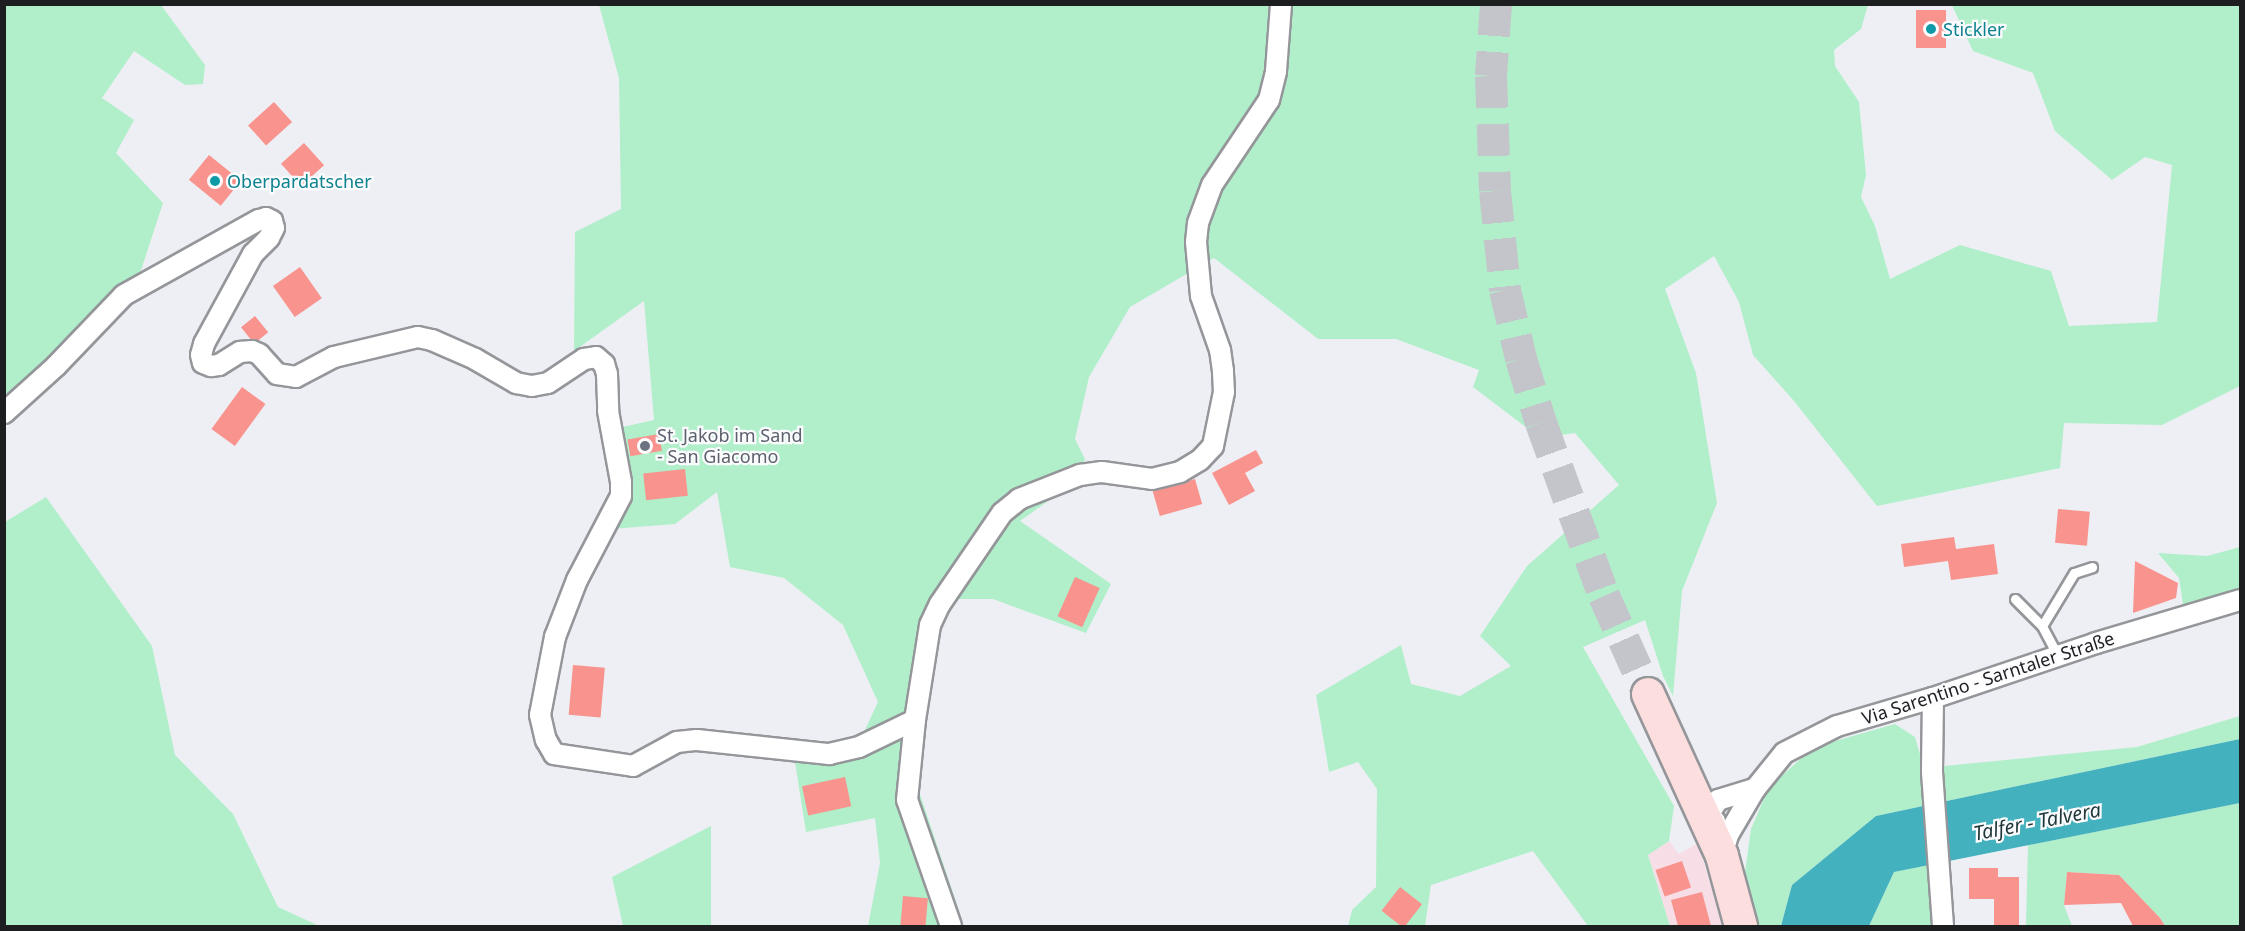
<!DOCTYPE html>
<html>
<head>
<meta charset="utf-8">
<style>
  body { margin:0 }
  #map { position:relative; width:2245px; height:931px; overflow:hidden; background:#eeeff4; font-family:"Noto Sans",sans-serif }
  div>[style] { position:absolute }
  .industrial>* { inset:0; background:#f7dee6 }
  .green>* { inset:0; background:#b0efca }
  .water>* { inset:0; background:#44b1be }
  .building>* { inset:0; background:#f8938e; transform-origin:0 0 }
  .primary-tunnel>* { height:32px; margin-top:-16px; transform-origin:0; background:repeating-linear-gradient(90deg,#c4c5ca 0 32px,transparent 0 48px) }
  .roads { filter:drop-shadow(2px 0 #94969a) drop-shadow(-2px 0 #94969a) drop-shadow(0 2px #94969a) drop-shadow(0 -2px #94969a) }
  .service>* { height:9px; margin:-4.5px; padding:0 4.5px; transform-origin:4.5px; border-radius:4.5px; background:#fff }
  .minor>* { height:20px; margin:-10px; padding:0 10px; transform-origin:10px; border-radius:10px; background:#fff }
  .primary>* { height:32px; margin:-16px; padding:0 16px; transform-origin:16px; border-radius:16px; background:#fbdedd }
  .dots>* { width:16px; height:16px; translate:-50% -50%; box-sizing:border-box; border:3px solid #fcfcfe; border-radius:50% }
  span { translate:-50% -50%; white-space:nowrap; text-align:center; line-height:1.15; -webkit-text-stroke:4.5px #fcfcfe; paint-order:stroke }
  .culture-label { font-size:18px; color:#0d838f }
  .left { translate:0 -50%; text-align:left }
  .worship-label { font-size:18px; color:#5b616d }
  .street-label { font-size:18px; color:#1d1e20 }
  .water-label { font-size:20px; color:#1f373a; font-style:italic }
  .frame { position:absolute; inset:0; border:6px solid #1d1e20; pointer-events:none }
</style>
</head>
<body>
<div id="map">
  <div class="industrial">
    <div style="clip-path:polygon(1669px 841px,1679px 854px,1698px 843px,1723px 926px,1670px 926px,1648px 854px)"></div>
  </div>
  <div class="green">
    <div style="clip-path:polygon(5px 5px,161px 5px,205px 65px,203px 84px,185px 85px,134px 51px,102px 98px,134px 120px,116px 153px,163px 203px,131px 301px,19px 410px,5px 391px)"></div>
    <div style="clip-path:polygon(599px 5px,1868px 5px,1861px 29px,1834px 50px,1835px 66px,1859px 102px,1866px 175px,1861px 197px,1875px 226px,1890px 279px,1960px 245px,2051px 271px,2069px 326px,2157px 322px,2172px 165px,2145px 157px,2112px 180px,2055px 131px,2033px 73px,1973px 51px,1952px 5px,2240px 5px,2240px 386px,2162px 425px,2064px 423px,2060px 468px,1877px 506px,1794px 401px,1753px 355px,1739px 302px,1714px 256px,1665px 289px,1696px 373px,1717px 503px,1682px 591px,1673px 696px,1663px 676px,1645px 620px,1583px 647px,1674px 806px,1669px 841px,1648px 855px,1670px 926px,1588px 926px,1533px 851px,1431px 885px,1425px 926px,1348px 926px,1352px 910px,1376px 887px,1377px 789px,1358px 762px,1329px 772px,1316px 695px,1401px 645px,1411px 684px,1460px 696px,1511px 666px,1480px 636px,1527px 566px,1619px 485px,1575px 433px,1540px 438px,1473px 387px,1479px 370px,1396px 339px,1318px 339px,1214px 258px,1130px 307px,1089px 377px,1075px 439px,1085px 459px,1075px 482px,1020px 521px,1111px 584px,1086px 633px,993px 599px,956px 599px,939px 632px,917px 785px,964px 926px,868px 926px,880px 863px,875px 818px,806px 832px,794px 756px,859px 743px,878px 702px,843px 625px,784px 578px,730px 567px,717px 492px,675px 524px,598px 530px,616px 477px,600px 432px,654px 420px,644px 301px,574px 351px,575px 232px,621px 209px,619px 78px)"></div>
    <div style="clip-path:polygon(46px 497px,152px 646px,175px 755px,233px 814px,278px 907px,319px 926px,5px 926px,5px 522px)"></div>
    <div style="clip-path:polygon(2240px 547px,2240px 600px,2185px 617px,2179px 578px,2158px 553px,2207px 556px)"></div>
    <div style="clip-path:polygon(2240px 716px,2240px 739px,1876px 816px,1792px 885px,1781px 926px,1753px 926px,1744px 879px,1751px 829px,1769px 787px,1814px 747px,1895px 724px,1915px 737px,1924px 768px,2137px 747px)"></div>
    <div style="clip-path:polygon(2240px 803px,2240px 926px,2165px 926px,2160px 918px,2119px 875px,2067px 872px,2064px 905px,2072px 926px,2026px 926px,2028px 845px)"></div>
    <div style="clip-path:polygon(711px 826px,711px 926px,623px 926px,612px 877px)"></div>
    <div style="clip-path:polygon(1928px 865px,1933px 926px,1869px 926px,1894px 872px)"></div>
  </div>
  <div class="water">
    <div style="clip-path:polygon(2240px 739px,2240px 803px,1894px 872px,1869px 926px,1781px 926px,1792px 885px,1876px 816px)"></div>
  </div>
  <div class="building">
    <div style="left:1916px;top:10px;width:30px;height:38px"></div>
    <div style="left:274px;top:102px;width:27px;height:35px;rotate:48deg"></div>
    <div style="left:304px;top:143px;width:30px;height:31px;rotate:48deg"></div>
    <div style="left:209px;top:155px;width:41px;height:32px;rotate:39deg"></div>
    <div style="left:300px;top:267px;width:38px;height:33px;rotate:55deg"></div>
    <div style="left:255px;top:316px;width:21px;height:18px;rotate:51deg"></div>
    <div style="left:242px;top:387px;width:29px;height:52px;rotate:36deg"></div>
    <div style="left:659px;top:434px;width:17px;height:32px;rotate:80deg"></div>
    <div style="clip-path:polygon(1256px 450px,1263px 463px,1245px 473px,1255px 491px,1229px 505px,1212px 473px)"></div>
    <div style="left:685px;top:469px;width:27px;height:42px;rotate:84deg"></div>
    <div style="left:1195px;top:479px;width:26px;height:44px;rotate:74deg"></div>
    <div style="left:2058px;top:509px;width:32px;height:34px;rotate:5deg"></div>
    <div style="clip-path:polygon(1954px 537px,1956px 549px,1994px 544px,1998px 574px,1951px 580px,1948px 561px,1904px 567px,1901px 544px)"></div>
    <div style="clip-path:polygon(2135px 561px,2178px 583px,2176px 598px,2133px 613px)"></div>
    <div style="left:1075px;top:577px;width:27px;height:43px;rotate:24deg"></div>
    <div style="left:573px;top:665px;width:32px;height:50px;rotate:5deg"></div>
    <div style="left:845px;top:777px;width:30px;height:44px;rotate:78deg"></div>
    <div style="left:1682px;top:861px;width:28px;height:28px;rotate:71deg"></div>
    <div style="clip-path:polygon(1969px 868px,1998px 868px,1998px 877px,2019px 877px,2019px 926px,1994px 926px,1994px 899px,1969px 899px)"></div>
    <div style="clip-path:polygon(2067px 872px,2119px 875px,2160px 918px,2165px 926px,2133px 926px,2121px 903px,2064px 905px)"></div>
    <div style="left:1400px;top:887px;width:28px;height:30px;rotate:38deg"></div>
    <div style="clip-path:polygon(1702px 892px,1711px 926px,1678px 926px,1671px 900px)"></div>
    <div style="left:903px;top:896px;width:25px;height:30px;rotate:5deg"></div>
  </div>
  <div class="primary-tunnel">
    <div style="left:1496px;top:4px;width:72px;rotate:94deg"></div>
    <div style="left:1491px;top:76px;width:115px;rotate:88deg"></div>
    <div style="left:1495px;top:191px;width:100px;rotate:84.2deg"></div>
    <div style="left:1505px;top:290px;width:71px;rotate:76.9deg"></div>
    <div style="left:1521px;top:359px;width:67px;rotate:72.6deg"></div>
    <div style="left:1541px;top:423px;width:184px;rotate:70deg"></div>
    <div style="left:1604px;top:596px;width:107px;rotate:65.8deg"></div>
  </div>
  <div class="roads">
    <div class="service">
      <div style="left:2015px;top:599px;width:38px;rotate:45deg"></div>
      <div style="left:2042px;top:626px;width:34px;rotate:62deg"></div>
      <div style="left:2042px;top:626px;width:62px;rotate:-58.9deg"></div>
      <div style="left:2074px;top:573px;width:19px;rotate:-18deg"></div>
    </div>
    <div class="minor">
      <div style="left:4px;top:413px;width:70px;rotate:-42.1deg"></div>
      <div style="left:56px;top:366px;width:98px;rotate:-46.2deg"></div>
      <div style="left:124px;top:295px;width:154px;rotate:-29.1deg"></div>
      <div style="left:259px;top:220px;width:7px;rotate:-16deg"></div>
      <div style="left:266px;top:218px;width:7px;rotate:27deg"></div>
      <div style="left:272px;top:221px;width:7px;rotate:74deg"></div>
      <div style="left:274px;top:228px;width:11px;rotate:117deg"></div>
      <div style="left:269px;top:238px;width:23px;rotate:135deg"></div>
      <div style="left:253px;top:254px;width:102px;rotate:118.6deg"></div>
      <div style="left:204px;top:344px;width:11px;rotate:105deg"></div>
      <div style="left:201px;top:355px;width:8px;rotate:76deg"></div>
      <div style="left:203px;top:363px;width:9px;rotate:21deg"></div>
      <div style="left:211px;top:366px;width:8px;rotate:-7deg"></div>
      <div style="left:219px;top:365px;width:25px;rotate:-32deg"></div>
      <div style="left:240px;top:352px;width:12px;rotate:-5deg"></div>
      <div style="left:252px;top:351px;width:8px;rotate:23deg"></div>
      <div style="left:259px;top:354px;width:27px;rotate:48deg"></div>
      <div style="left:277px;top:374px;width:19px;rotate:9deg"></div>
      <div style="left:296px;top:377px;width:43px;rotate:-27.8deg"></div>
      <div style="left:334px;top:357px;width:86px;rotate:-13.4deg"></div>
      <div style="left:418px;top:337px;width:14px;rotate:12deg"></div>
      <div style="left:432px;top:340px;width:47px;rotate:23.8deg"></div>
      <div style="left:475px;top:359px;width:48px;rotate:30.3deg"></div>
      <div style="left:516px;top:383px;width:16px;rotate:11deg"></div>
      <div style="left:532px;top:386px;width:16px;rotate:-11deg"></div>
      <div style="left:548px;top:383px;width:43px;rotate:-33.7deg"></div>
      <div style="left:584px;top:359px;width:12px;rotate:-9deg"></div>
      <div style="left:596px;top:357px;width:11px;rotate:41deg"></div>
      <div style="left:604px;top:364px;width:10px;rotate:73deg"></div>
      <div style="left:607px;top:374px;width:37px;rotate:88deg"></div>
      <div style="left:608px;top:411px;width:72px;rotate:79.6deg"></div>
      <div style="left:621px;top:482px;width:14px;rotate:90deg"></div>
      <div style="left:621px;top:496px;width:95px;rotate:117.6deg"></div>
      <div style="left:577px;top:580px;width:61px;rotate:111.1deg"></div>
      <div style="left:555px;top:637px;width:79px;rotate:100.9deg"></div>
      <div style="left:540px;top:715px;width:26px;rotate:77deg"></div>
      <div style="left:546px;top:740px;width:16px;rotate:60deg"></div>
      <div style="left:554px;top:754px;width:80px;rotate:8.6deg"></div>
      <div style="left:633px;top:766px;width:50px;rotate:-28.6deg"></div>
      <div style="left:677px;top:742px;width:20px;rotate:-6deg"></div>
      <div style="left:697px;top:740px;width:133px;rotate:6.1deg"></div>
      <div style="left:829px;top:754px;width:31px;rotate:-13deg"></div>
      <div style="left:859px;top:747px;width:62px;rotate:-25.7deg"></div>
      <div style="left:1933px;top:698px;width:74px;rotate:90.8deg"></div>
      <div style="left:1932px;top:772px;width:154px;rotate:85.9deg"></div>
      <div style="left:1715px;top:821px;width:9px;rotate:-162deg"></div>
      <div style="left:1706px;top:818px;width:22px;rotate:-56deg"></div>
      <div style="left:1718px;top:800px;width:39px;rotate:-17deg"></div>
      <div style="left:1722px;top:856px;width:22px;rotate:-74deg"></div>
      <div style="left:1728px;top:835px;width:53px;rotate:-59.6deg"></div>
      <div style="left:1755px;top:789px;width:46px;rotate:-51.1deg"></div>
      <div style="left:1784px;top:753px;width:59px;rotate:-27deg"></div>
      <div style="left:1837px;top:726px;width:100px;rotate:-16.3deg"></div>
      <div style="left:1933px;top:698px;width:172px;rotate:-18.6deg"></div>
      <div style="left:2096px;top:643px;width:150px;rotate:-16.6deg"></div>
      <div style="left:951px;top:926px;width:133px;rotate:-109.2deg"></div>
      <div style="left:907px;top:800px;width:80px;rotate:-84.3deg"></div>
      <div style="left:915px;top:720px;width:96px;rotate:-81deg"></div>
      <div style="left:930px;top:625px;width:23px;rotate:-65deg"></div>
      <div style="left:940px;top:604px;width:110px;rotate:-55.7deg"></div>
      <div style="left:1002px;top:513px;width:22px;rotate:-39deg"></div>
      <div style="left:1019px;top:499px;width:66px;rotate:-21.5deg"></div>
      <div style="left:1080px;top:475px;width:22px;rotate:-8deg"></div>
      <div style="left:1102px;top:472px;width:50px;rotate:8deg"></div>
      <div style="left:1152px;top:479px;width:29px;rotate:-14deg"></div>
      <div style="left:1180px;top:472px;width:23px;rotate:-31deg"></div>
      <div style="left:1200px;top:460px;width:19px;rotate:-47deg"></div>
      <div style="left:1213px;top:446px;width:55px;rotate:-78.5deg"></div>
      <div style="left:1224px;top:392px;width:21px;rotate:-93deg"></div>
      <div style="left:1223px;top:371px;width:21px;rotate:-98deg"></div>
      <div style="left:1220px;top:350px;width:57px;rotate:-109.4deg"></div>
      <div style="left:1201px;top:296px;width:54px;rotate:-95.3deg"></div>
      <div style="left:1196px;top:242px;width:19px;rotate:-84deg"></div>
      <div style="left:1198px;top:223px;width:40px;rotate:-69.8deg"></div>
      <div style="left:1212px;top:185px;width:102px;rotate:-56.2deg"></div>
      <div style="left:1269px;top:100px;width:30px;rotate:-76deg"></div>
      <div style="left:1276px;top:71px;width:67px;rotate:-85.7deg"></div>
    </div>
    <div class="primary">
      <div style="left:1648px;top:694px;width:178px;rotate:65.4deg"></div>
      <div style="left:1722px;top:856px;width:73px;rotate:74.8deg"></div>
    </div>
  </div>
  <div class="dots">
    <div style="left:1931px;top:29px;background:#0f9aa8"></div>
    <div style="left:215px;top:181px;background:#0f9aa8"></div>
    <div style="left:645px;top:446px;background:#6b7280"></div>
  </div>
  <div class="culture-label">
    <span class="left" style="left:1943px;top:29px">Stickler</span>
    <span class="left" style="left:227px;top:181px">Oberpardatscher</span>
  </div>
  <div class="worship-label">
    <span class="left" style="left:657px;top:446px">St. Jakob im Sand<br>- San Giacomo</span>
  </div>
  <div class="street-label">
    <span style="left:1988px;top:678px;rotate:-18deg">Via Sarentino - Sarntaler Straße</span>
  </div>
  <div class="water-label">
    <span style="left:2037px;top:821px;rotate:-11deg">Talfer - Talvera</span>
  </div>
  <div class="frame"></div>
</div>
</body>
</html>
